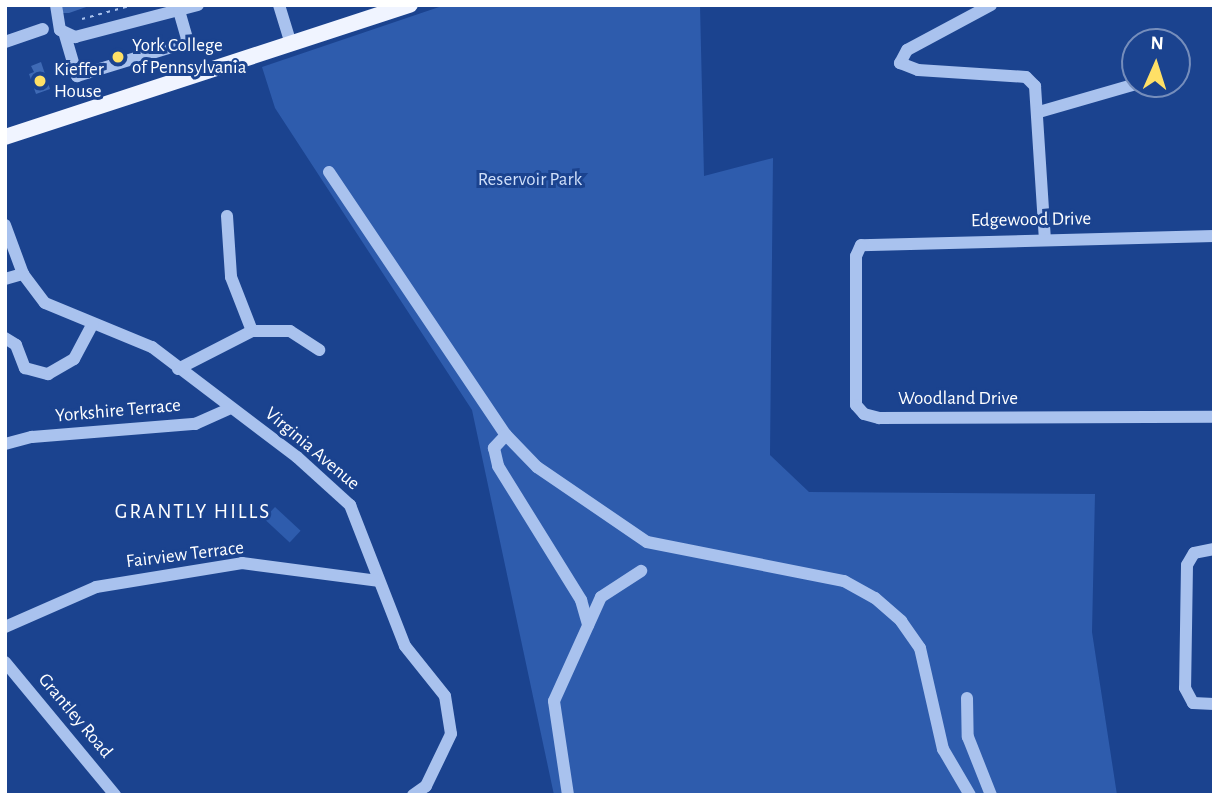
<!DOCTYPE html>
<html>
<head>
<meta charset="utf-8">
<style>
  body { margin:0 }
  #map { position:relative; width:1219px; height:800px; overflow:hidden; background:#1b438f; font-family:"Alegreya Sans",sans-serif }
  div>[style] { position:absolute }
  .green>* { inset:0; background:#2e5cad; transform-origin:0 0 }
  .building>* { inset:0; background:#3f6ab5 }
  .path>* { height:2px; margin-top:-1px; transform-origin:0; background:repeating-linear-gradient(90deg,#a9c2ee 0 3.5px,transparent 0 8.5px) }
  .minor>* { height:12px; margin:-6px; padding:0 6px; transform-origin:6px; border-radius:6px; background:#a9c2ee }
  .major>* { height:16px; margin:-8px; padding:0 8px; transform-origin:8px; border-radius:8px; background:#f0f4ff }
  .dots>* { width:19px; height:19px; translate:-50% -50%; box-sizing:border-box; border:4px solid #1b438f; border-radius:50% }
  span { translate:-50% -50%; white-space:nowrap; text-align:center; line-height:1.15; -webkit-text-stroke:6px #1b438f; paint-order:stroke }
  .poi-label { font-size:19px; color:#fff }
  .left { translate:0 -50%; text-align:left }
  .park-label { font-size:19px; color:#cfdffa }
  .street-label { font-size:19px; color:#fff }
  .neighbourhood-label { font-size:21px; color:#fff; letter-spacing:2px }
  .frame { position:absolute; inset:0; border:7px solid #fff; pointer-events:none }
  .north { position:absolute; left:1121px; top:28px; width:70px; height:70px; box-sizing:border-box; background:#1b438f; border:2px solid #768ebc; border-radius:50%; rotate:3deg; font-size:19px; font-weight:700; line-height:28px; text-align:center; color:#fff }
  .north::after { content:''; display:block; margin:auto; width:24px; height:32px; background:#ffe066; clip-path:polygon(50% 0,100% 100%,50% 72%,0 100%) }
</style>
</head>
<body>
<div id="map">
  <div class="green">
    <div style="clip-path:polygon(445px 5px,700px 5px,704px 176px,773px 158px,770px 455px,809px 492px,1095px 494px,1092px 632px,1117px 795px,554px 795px,472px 410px,275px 108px,262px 67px)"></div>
    <div style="left:275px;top:507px;width:35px;height:16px;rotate:43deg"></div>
  </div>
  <div class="building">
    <div style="clip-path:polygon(62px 5px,92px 5px,69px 13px,63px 13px)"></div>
    <div style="clip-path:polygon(41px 62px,50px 89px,36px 94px,29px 74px,34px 72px,31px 66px)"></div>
  </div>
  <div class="path">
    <div style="left:82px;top:19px;width:53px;rotate:-15.4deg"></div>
  </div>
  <div class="minor">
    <div style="left:56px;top:5px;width:25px;rotate:81deg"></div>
    <div style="left:60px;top:30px;width:17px;rotate:25deg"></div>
    <div style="left:75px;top:37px;width:127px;rotate:-14.6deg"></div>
    <div style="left:279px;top:5px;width:41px;rotate:72.9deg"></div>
    <div style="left:991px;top:5px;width:95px;rotate:151.8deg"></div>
    <div style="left:907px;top:50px;width:15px;rotate:118deg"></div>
    <div style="left:900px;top:63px;width:19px;rotate:21deg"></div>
    <div style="left:918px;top:70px;width:108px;rotate:3.7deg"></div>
    <div style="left:1026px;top:77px;width:13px;rotate:45deg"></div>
    <div style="left:1035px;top:86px;width:154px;rotate:86.3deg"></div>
    <div style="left:65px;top:35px;width:43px;rotate:73.7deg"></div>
    <div style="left:77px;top:76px;width:116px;rotate:-17deg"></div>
    <div style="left:188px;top:42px;width:32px;rotate:-106deg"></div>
    <div style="left:5px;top:42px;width:40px;rotate:-18.9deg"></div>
    <div style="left:1039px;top:112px;width:101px;rotate:-16.1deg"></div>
    <div style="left:329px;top:172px;width:317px;rotate:56.1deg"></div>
    <div style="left:506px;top:435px;width:45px;rotate:45.9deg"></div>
    <div style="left:537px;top:467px;width:133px;rotate:34.3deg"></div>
    <div style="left:647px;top:542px;width:201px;rotate:11.2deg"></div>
    <div style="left:844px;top:581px;width:35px;rotate:29deg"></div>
    <div style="left:875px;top:598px;width:35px;rotate:41deg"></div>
    <div style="left:901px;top:621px;width:33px;rotate:55deg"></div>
    <div style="left:920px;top:648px;width:104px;rotate:77.2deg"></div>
    <div style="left:943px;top:749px;width:53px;rotate:59.6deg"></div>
    <div style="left:227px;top:216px;width:61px;rotate:86.2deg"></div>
    <div style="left:231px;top:277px;width:58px;rotate:68.7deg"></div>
    <div style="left:5px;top:225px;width:52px;rotate:69.8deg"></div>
    <div style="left:23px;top:274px;width:36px;rotate:53deg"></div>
    <div style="left:45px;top:303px;width:116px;rotate:22.4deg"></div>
    <div style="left:152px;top:347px;width:182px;rotate:37.2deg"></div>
    <div style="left:297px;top:457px;width:72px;rotate:42.2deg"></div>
    <div style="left:350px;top:505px;width:151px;rotate:68.7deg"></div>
    <div style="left:405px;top:646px;width:64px;rotate:51.3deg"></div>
    <div style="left:445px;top:696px;width:38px;rotate:81deg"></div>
    <div style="left:451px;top:734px;width:58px;rotate:115.7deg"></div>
    <div style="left:426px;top:786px;width:16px;rotate:145deg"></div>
    <div style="left:1214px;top:236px;width:353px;rotate:178.5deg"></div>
    <div style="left:861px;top:245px;width:12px;rotate:114deg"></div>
    <div style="left:856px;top:256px;width:149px;rotate:90deg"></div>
    <div style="left:856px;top:405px;width:12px;rotate:48deg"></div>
    <div style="left:864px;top:414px;width:16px;rotate:15deg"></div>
    <div style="left:879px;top:418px;width:335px;rotate:-0.2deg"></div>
    <div style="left:5px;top:279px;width:19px;rotate:-16deg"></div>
    <div style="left:5px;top:338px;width:13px;rotate:32deg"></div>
    <div style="left:16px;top:345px;width:25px;rotate:69deg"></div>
    <div style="left:25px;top:368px;width:24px;rotate:15deg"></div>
    <div style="left:48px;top:374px;width:30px;rotate:-30deg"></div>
    <div style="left:74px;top:359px;width:40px;rotate:-62deg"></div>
    <div style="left:178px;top:369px;width:83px;rotate:-27.2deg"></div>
    <div style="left:252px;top:331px;width:38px"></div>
    <div style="left:290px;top:331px;width:35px;rotate:33deg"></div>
    <div style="left:506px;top:435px;width:18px;rotate:133deg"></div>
    <div style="left:494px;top:448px;width:18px;rotate:77deg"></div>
    <div style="left:498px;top:466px;width:158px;rotate:58.2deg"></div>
    <div style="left:581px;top:600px;width:26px;rotate:74deg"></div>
    <div style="left:5px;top:444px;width:28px;rotate:-15deg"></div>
    <div style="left:32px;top:437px;width:164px;rotate:-4.6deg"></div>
    <div style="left:195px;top:424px;width:39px;rotate:-24deg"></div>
    <div style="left:1214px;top:549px;width:20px;rotate:169deg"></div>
    <div style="left:1194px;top:553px;width:14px;rotate:120deg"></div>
    <div style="left:1187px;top:565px;width:123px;rotate:90.9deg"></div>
    <div style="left:1185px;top:688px;width:17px;rotate:62deg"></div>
    <div style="left:1193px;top:703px;width:21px;rotate:3deg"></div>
    <div style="left:5px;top:627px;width:99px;rotate:-23.7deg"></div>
    <div style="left:96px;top:587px;width:148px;rotate:-9.3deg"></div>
    <div style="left:242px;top:563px;width:137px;rotate:7.5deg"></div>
    <div style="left:5px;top:662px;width:173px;rotate:50.4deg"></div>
    <div style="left:967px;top:698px;width:39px;rotate:89deg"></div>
    <div style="left:968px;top:737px;width:62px;rotate:68.4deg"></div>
    <div style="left:568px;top:795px;width:95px;rotate:-98.5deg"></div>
    <div style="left:554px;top:701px;width:114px;rotate:-65.7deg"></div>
    <div style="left:601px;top:597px;width:48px;rotate:-33deg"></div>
  </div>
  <div class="major">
    <div style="left:5px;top:137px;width:426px;rotate:-18.1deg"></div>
  </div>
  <div class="dots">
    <div style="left:118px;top:57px;background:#ffe066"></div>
    <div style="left:40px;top:81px;background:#ffe066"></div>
  </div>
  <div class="poi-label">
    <span class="left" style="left:132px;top:57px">York College<br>of Pennsylvania</span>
    <span class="left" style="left:54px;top:81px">Kieffer<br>House</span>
  </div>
  <div class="park-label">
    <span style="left:530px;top:180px">Reservoir Park</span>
  </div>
  <div class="street-label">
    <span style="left:1031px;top:220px;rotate:-1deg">Edgewood Drive</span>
    <span style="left:958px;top:399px">Woodland Drive</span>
    <span style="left:118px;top:411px;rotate:-5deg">Yorkshire Terrace</span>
    <span style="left:312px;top:449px;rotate:40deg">Virginia Avenue</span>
    <span style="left:185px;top:555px;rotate:-7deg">Fairview Terrace</span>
    <span style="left:75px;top:716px;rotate:50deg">Grantley Road</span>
  </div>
  <div class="neighbourhood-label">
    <span style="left:193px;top:512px">GRANTLY HILLS</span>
  </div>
  <div class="frame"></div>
  <div class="north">N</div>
</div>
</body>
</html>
